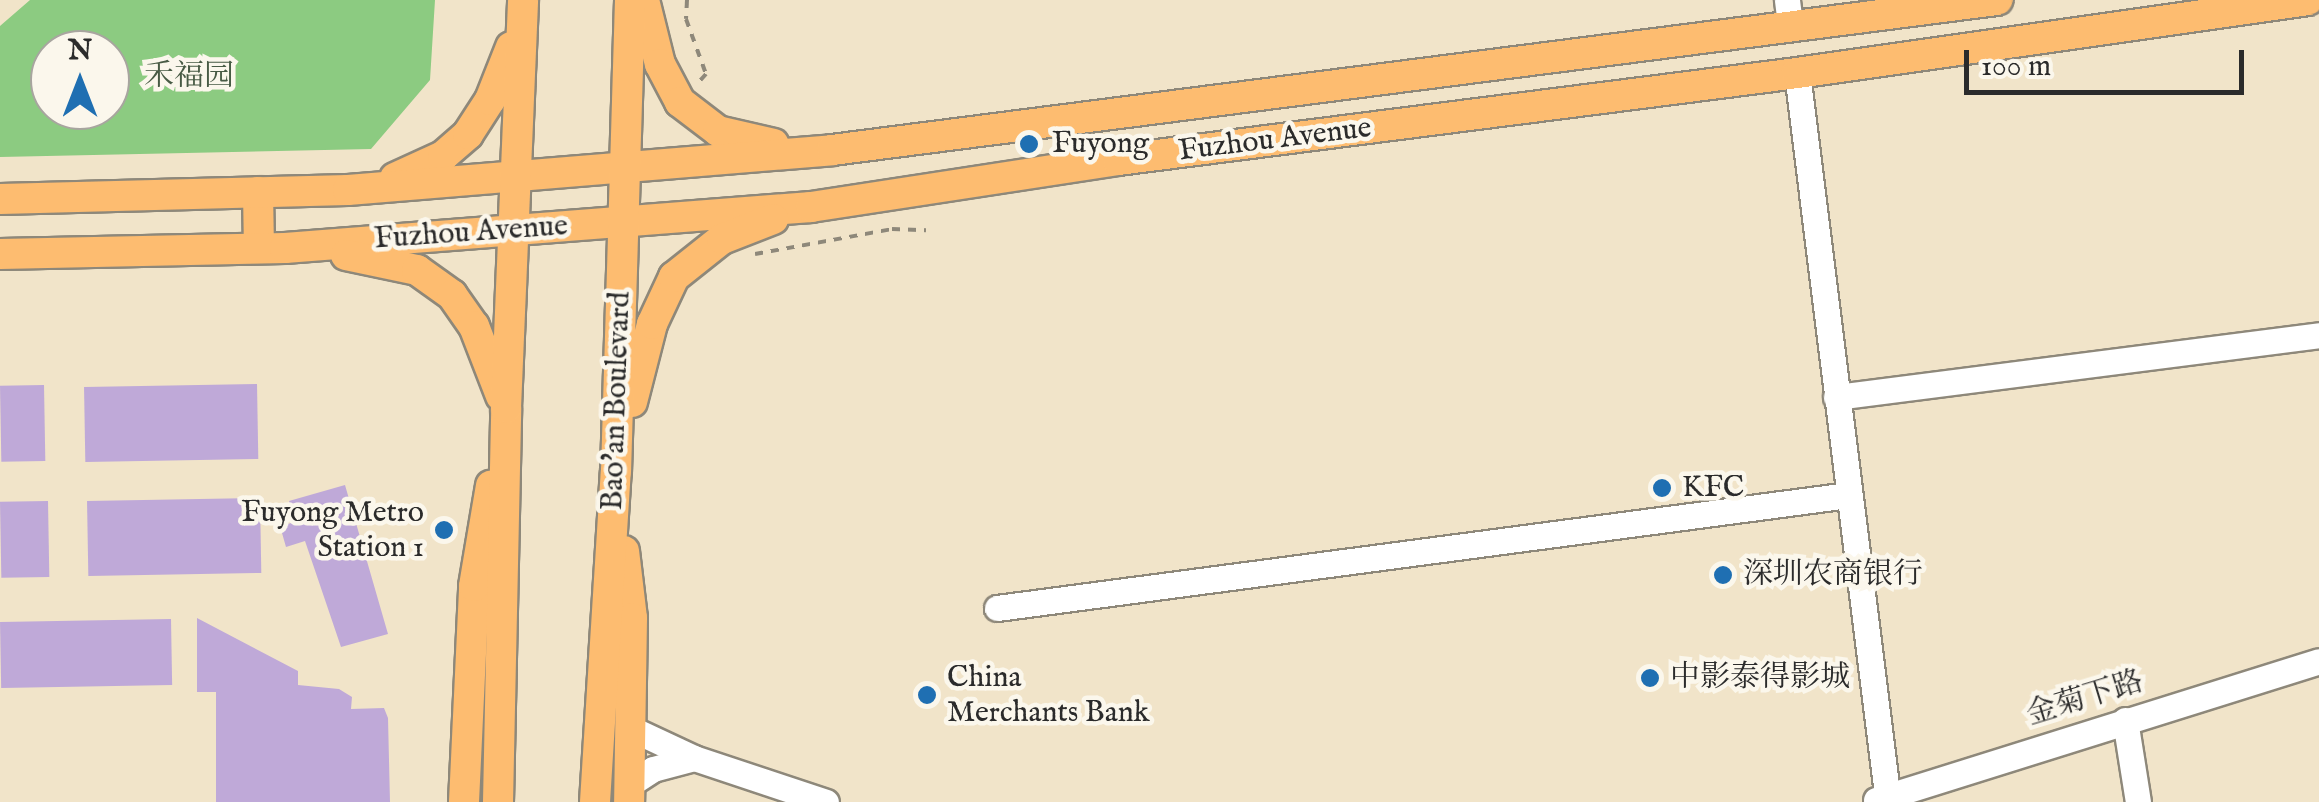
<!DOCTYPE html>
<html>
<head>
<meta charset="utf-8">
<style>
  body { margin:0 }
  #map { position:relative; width:2319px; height:802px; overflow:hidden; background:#f1e4c9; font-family:"IM FELL English","Noto Serif SC",serif }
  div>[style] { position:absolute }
  .green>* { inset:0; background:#8ccb81 }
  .building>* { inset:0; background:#bfa9d8; transform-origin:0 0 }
  .path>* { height:4px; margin-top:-2px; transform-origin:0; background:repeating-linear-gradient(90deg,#8e887a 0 8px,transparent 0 16px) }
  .roads { filter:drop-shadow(2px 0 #8e887a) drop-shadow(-2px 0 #8e887a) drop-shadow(0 2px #8e887a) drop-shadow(0 -2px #8e887a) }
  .minor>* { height:25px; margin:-12.5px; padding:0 12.5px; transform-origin:12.5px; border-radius:12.5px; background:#fff }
  .major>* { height:30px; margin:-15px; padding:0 15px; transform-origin:15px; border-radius:15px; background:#fdbc70 }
  .dots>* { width:28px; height:28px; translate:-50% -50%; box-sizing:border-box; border:5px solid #fbf7ec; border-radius:50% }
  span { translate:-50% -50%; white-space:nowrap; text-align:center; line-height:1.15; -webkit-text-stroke:9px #fbf7ec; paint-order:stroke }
  .park-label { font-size:30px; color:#485b45 }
  .street-label { font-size:30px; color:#2b2b2b }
  .poi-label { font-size:30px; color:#2b2b2b }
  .left { translate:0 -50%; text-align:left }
  .right { translate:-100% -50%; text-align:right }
  .north { position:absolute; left:30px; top:30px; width:100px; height:100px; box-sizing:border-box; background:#fbf7ec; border:2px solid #a8a59f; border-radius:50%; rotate:0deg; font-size:28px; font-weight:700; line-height:40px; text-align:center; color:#2b2b2b }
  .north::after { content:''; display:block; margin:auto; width:35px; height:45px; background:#1f6fb2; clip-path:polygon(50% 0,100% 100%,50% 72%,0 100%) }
  .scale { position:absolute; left:1964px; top:50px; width:280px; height:45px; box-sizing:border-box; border:5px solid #2b2b2b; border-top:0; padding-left:12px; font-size:30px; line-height:35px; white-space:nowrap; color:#2b2b2b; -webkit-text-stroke:8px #fbf7ec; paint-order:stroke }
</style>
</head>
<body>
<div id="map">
  <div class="green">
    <div style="clip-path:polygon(evenodd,30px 0,435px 0,430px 80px,371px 149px,0 157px,0 26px,30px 0,50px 50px,110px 50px,110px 110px,50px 110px,50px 50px)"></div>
  </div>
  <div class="building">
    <div style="left:257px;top:384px;width:75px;height:173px;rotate:89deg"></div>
    <div style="left:44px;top:385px;width:76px;height:44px;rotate:89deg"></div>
    <div style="clip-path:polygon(345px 485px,388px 634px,341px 647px,305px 541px,286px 547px,280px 526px,295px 522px,289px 501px)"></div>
    <div style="left:260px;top:498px;width:75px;height:173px;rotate:89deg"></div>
    <div style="left:48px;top:501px;width:76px;height:48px;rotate:89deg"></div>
    <div style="clip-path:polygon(197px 618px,298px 671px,298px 685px,339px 689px,352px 697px,351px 709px,384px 708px,388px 718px,390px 802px,216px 802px,216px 692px,197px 692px)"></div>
    <div style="left:171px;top:619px;width:66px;height:171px;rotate:89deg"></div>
  </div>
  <div class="path">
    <div style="left:687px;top:0;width:19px;rotate:93deg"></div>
    <div style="left:686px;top:19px;width:59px;rotate:70deg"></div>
    <div style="left:706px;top:74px;width:13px;rotate:132deg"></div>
    <div style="left:755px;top:254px;width:139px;rotate:-10.3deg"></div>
    <div style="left:892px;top:229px;width:34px;rotate:2deg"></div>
  </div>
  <div class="roads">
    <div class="minor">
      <div style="left:1787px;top:0;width:26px;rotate:83deg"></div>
      <div style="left:1797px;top:73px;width:727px;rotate:82.88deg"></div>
      <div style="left:1836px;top:397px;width:487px;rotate:-7.3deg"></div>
      <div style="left:997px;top:608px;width:858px;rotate:-7.56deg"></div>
      <div style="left:2125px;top:720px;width:83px;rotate:81deg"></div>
      <div style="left:632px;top:729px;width:68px;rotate:25.1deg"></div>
      <div style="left:694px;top:758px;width:139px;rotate:18.4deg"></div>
      <div style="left:630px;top:784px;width:27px;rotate:-33deg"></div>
      <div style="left:653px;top:769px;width:42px;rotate:-15deg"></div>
      <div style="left:1876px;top:800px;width:464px;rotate:-17.4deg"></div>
    </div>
    <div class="major">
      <div style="left:644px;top:0;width:66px;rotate:76deg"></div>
      <div style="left:660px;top:64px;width:43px;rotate:62.2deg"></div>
      <div style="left:680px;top:102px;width:48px;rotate:37.3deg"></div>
      <div style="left:718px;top:131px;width:57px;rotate:13.1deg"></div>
      <div style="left:395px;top:178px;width:53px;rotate:-24.6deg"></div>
      <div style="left:443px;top:156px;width:33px;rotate:-41deg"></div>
      <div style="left:468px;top:134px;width:40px;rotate:-57.1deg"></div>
      <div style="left:490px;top:100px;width:57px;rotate:-68.4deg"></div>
      <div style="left:258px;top:192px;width:56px;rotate:89deg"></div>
      <div style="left:0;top:199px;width:348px;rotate:-1.5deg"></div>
      <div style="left:348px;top:190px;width:486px;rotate:-4.7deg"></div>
      <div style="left:832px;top:150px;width:1175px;rotate:-7.34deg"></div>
      <div style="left:0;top:254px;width:285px;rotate:-1.2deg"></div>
      <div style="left:285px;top:248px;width:528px;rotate:-4.46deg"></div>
      <div style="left:811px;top:207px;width:311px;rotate:-8.7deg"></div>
      <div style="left:1118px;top:160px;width:685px;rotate:-7.3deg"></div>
      <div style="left:1797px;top:73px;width:516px;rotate:-8.13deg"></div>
      <div style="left:346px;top:255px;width:73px;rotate:11.9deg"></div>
      <div style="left:417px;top:270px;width:43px;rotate:35.5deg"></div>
      <div style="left:452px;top:295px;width:38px;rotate:55deg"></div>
      <div style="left:474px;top:326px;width:75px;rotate:68.9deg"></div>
      <div style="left:632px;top:402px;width:81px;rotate:-75.6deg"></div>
      <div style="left:652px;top:324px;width:52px;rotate:-64.9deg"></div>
      <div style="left:674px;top:277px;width:61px;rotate:-38.4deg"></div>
      <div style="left:722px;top:239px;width:55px;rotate:-21.4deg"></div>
      <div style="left:624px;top:551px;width:67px;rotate:83.2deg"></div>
      <div style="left:632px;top:618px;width:184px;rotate:90.9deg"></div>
      <div style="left:464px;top:802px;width:216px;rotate:-87.3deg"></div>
      <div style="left:474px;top:586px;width:102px;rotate:-80.4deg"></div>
      <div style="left:498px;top:802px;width:394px;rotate:-88.8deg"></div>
      <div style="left:506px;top:408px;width:408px;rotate:-87.6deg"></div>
      <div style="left:595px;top:802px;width:331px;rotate:-86.4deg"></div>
      <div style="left:616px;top:472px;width:472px;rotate:-88.3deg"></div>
    </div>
  </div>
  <div class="dots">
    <div style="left:1029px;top:144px;background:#1f6fb2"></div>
    <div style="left:1662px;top:488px;background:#1f6fb2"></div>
    <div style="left:444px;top:530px;background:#1f6fb2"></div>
    <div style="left:1723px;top:575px;background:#1f6fb2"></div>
    <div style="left:1650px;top:678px;background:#1f6fb2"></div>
    <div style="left:927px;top:695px;background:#1f6fb2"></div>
  </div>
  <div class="park-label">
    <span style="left:189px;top:77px">禾福园</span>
  </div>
  <div class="street-label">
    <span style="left:1275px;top:140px;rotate:-7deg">Fuzhou Avenue</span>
    <span style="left:471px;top:233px;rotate:-4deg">Fuzhou Avenue</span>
    <span style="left:617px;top:401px;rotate:-88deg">Bao'an Boulevard</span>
    <span style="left:2085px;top:699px;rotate:-17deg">金菊下路</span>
  </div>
  <div class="poi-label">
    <span class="left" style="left:1052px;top:144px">Fuyong</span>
    <span class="left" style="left:1682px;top:488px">KFC</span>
    <span class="right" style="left:424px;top:530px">Fuyong Metro<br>Station 1</span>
    <span class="left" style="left:1743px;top:575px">深圳农商银行</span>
    <span class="left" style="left:947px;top:695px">China<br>Merchants Bank</span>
    <span class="left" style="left:1670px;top:678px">中影泰得影城</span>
  </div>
  <div class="north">N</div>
  <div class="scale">100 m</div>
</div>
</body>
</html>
